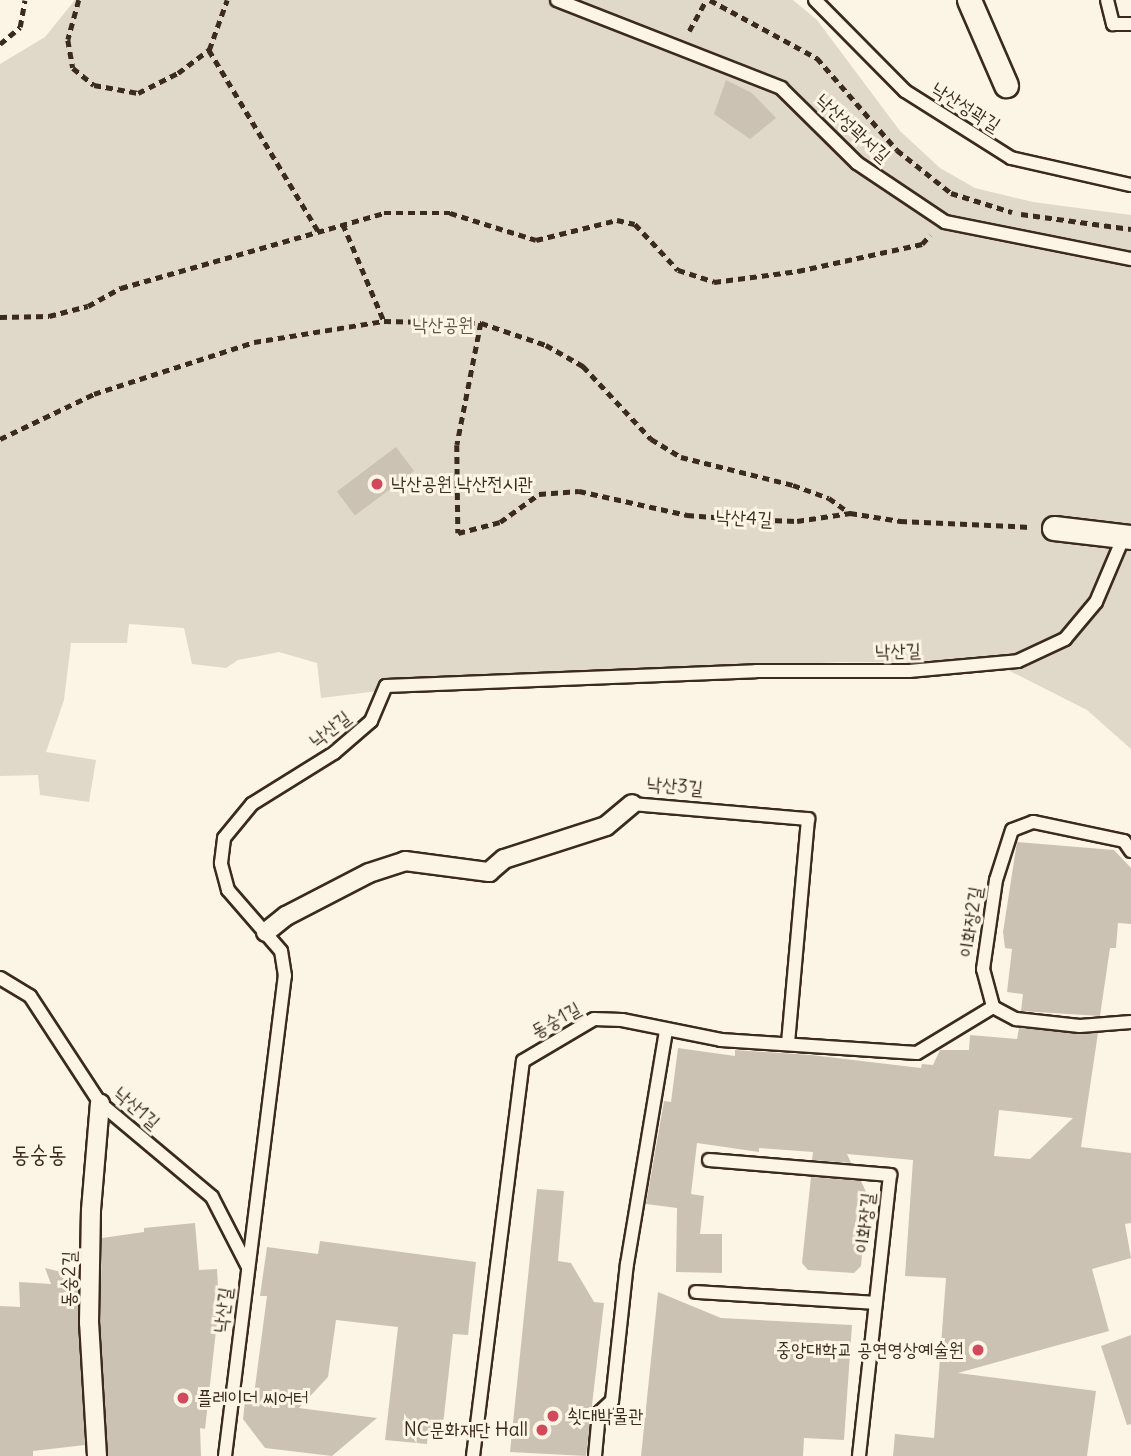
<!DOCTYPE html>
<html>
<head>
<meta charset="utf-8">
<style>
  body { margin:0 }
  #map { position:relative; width:1131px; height:1456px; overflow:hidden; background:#fcf5e5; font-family:Delius,"Poor Story",sans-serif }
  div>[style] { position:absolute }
  .green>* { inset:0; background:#e0d8c8 }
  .building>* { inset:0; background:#ccc2b3; transform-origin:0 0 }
  .path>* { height:4.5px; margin-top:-2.25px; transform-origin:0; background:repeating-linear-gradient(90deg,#3b2a1e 0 7px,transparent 0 12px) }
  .roads { filter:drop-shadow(2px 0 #3b2a1e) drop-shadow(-2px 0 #3b2a1e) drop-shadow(0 2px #3b2a1e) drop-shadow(0 -2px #3b2a1e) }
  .service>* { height:12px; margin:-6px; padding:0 6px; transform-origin:6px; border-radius:6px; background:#fcf5e5 }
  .pedestrian>* { height:18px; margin:-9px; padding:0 9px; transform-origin:9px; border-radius:9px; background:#fcf5e5 }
  .minor>* { height:23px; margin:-11.5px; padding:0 11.5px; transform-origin:11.5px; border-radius:11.5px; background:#fcf5e5 }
  .dots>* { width:19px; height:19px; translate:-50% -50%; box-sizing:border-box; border:4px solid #fcf5e5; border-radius:50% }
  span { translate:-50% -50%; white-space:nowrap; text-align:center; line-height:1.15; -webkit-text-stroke:6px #fcf5e5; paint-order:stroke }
  .street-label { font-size:19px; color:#3b2a1e }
  .park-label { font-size:19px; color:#645648 }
  .poi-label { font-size:19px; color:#3b2a1e }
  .left { translate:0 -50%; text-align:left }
  .right { translate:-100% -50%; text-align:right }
  .quarter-label { font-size:23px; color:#3b2a1e }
</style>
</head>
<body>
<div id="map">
  <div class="green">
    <div style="clip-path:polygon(75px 0,793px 0,817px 20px,900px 131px,940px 168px,975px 188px,1033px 202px,1131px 215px,1131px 749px,1087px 710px,994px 663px,839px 662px,444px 683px,321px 698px,317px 663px,279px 652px,238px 660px,226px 668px,192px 664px,184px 628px,129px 624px,127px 643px,71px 643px,64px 700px,46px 752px,96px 760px,89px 802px,40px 795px,38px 775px,0 776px,0 64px,45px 37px)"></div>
  </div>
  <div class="building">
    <div style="clip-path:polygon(726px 80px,752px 93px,776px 118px,750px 139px,714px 114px)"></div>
    <div style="left:396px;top:447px;width:30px;height:74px;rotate:53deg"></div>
    <div style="clip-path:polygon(1017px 842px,1114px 850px,1131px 868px,1131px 924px,1118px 923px,1116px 948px,1110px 948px,1100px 1016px,1021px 1011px,1023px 994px,1007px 992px,1012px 949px,1005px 948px,1003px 932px)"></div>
    <div style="clip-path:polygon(evenodd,1019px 1028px,1098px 1033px,1081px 1147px,1131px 1153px,1131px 1223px,1125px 1224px,1131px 1258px,1092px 1269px,1109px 1331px,958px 1373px,1096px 1391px,1087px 1456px,893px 1456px,895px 1434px,934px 1438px,946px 1278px,905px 1276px,913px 1160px,847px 1154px,851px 1163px,812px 1160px,813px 1152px,759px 1148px,759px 1152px,697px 1143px,691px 1194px,704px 1196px,700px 1234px,722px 1234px,722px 1273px,676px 1272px,677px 1208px,646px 1204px,664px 1101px,671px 1102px,678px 1048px,735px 1056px,735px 1050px,811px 1055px,921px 1068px,922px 1064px,933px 1065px,940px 1050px,969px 1050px,970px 1035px,1017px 1039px,1019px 1028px,999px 1110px,1073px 1118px,1030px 1159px,994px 1156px,999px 1110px)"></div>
    <div style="clip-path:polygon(811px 1177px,861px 1181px,867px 1194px,861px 1266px,854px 1273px,808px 1270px,802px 1263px)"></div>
    <div style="clip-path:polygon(537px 1189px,564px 1191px,558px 1261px,571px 1263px,594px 1302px,604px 1303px,586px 1456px,510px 1452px)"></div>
    <div style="clip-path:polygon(195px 1223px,199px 1270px,217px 1269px,219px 1304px,205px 1429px,200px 1428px,201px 1456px,108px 1456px,100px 1323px,102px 1238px,144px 1232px,144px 1228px)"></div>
    <div style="clip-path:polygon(320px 1241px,476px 1262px,468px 1335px,453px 1334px,442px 1434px,428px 1433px,427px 1444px,385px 1440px,398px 1327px,336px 1320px,328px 1377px,299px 1408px,377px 1418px,332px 1456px,265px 1448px,243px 1419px,245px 1401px,253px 1402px,267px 1296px,260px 1296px,267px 1247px,318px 1254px)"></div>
    <div style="clip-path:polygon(45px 1268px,78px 1276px,85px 1445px,33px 1451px,33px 1456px,0 1456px,0 1306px,20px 1307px,19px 1282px,51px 1284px)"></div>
    <div style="clip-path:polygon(658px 1292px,721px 1318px,852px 1325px,844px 1440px,804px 1438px,803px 1456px,641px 1456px)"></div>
    <div style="clip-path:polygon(1131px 1335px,1131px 1424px,1127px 1425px,1101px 1346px)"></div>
  </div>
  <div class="path">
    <div style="left:79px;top:0;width:41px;rotate:105.4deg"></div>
    <div style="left:68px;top:40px;width:28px;rotate:80deg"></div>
    <div style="left:73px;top:68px;width:27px;rotate:39deg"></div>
    <div style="left:94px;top:85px;width:45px;rotate:10.3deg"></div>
    <div style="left:138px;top:93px;width:45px;rotate:-26.6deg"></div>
    <div style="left:178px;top:73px;width:39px;rotate:-37deg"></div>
    <div style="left:209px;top:50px;width:53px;rotate:-70.2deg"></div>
    <div style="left:710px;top:0;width:122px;rotate:28.5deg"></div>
    <div style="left:817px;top:58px;width:122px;rotate:49deg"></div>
    <div style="left:897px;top:150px;width:69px;rotate:38.5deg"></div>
    <div style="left:951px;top:193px;width:64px;rotate:17.3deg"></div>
    <div style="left:689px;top:31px;width:35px;rotate:-61deg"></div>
    <div style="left:0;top:44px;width:26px;rotate:-40deg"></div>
    <div style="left:20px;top:27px;width:27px;rotate:-80deg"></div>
    <div style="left:209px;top:50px;width:211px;rotate:58.9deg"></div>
    <div style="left:1021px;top:214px;width:111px;rotate:7.8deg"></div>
    <div style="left:343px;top:224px;width:105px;rotate:67.1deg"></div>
    <div style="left:0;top:317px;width:49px;rotate:-1.2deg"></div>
    <div style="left:49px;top:316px;width:40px;rotate:-14.4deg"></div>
    <div style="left:88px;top:306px;width:38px;rotate:-29deg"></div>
    <div style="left:121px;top:288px;width:273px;rotate:-15.9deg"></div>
    <div style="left:384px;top:213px;width:66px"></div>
    <div style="left:450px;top:213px;width:90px;rotate:17.4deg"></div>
    <div style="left:536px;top:240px;width:83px;rotate:-13.9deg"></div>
    <div style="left:617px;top:220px;width:18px;rotate:13deg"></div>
    <div style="left:635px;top:224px;width:63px;rotate:46.9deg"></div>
    <div style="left:678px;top:270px;width:38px;rotate:18deg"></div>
    <div style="left:714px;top:282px;width:85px;rotate:-7.5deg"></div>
    <div style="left:798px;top:271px;width:127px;rotate:-12.3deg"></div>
    <div style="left:922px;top:244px;width:12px;rotate:-48deg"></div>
    <div style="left:481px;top:323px;width:124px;rotate:101.1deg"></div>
    <div style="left:457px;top:445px;width:88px;rotate:89.3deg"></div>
    <div style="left:458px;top:533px;width:43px;rotate:-14.7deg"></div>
    <div style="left:500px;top:522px;width:48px;rotate:-35.7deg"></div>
    <div style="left:539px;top:494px;width:40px;rotate:-4.3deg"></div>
    <div style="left:579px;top:491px;width:111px;rotate:12.5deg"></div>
    <div style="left:687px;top:515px;width:52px;rotate:4.4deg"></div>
    <div style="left:739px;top:519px;width:58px;rotate:2deg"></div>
    <div style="left:797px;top:521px;width:54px;rotate:-8.6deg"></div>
    <div style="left:850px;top:513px;width:51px;rotate:9.1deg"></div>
    <div style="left:900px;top:521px;width:130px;rotate:2.6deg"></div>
    <div style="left:0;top:439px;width:104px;rotate:-25.6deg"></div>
    <div style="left:94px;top:394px;width:168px;rotate:-18deg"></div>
    <div style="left:254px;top:342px;width:132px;rotate:-9.2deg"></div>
    <div style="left:384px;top:321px;width:97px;rotate:1.2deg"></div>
    <div style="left:481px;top:323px;width:69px;rotate:18.7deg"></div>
    <div style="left:546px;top:345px;width:43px;rotate:29.6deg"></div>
    <div style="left:583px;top:366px;width:100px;rotate:47deg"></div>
    <div style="left:651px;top:439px;width:35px;rotate:31deg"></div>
    <div style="left:681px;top:457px;width:115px;rotate:14deg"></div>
    <div style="left:793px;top:485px;width:38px;rotate:20deg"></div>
    <div style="left:829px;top:498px;width:26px;rotate:36deg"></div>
  </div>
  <div class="roads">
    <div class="service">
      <div style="left:557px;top:0;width:241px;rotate:21.4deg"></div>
      <div style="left:781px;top:88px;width:107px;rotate:44.6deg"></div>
      <div style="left:857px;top:163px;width:106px;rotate:33.8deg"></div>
      <div style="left:945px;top:222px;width:190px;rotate:11.3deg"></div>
      <div style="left:815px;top:0;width:128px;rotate:45.3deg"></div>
      <div style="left:905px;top:91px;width:125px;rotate:32.3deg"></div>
      <div style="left:1011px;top:158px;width:123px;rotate:12.7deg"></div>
      <div style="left:1107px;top:0;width:25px;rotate:76deg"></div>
      <div style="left:1113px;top:24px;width:18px"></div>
      <div style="left:632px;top:804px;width:177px;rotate:4.9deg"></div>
      <div style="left:808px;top:819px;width:224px;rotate:95.1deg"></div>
      <div style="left:1131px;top:851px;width:12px;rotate:-125deg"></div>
      <div style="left:1124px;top:841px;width:93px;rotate:-168.2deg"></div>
      <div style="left:1033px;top:822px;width:22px;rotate:159deg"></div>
      <div style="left:1012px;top:830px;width:52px;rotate:107.7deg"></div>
      <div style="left:996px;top:880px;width:90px;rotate:98.3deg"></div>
      <div style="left:983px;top:969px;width:39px;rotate:75deg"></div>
      <div style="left:993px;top:1007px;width:26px;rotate:28deg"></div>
      <div style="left:1016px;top:1019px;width:64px;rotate:6.2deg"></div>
      <div style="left:1080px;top:1026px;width:51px;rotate:-4.5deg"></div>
      <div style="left:0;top:978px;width:35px;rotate:31deg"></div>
      <div style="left:30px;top:996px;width:128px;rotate:56.8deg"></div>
      <div style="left:100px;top:1103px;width:146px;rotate:40deg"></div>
      <div style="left:212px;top:1197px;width:79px;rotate:62.8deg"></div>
      <div style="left:709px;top:1160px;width:182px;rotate:4.7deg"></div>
      <div style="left:890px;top:1175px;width:283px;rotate:96.3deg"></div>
      <div style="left:696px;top:1292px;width:180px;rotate:3.5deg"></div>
      <div style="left:225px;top:1456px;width:484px;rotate:-82.9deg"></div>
      <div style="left:285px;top:976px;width:25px;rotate:-99deg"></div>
      <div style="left:281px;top:951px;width:81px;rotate:-131deg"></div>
      <div style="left:228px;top:890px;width:28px;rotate:-105deg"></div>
      <div style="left:221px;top:863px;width:25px;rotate:-83deg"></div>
      <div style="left:224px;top:838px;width:44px;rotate:-50.5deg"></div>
      <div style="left:252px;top:804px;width:97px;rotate:-31.9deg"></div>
      <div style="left:334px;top:753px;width:49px;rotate:-40.9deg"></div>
      <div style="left:371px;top:721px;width:38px;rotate:-67deg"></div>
      <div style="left:386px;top:686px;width:370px;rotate:-2.3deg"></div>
      <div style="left:756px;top:671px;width:153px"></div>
      <div style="left:909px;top:671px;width:109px;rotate:-5.2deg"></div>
      <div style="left:1018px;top:661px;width:52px;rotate:-25.1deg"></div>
      <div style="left:1065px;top:639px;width:48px;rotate:-50deg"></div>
      <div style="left:1096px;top:602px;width:72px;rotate:-67deg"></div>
      <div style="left:473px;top:1456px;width:398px;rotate:-82.8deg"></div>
      <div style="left:523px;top:1061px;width:82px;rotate:-30.6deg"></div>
      <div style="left:594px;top:1019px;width:28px;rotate:2deg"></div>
      <div style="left:622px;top:1020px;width:101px;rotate:11.4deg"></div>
      <div style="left:721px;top:1040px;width:196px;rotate:3.8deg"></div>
      <div style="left:917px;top:1053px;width:89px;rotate:-31.2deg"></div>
      <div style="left:595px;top:1456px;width:43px;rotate:-84.7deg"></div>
      <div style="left:599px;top:1413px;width:18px;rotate:-43deg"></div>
      <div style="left:612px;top:1401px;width:138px;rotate:-83.8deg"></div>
      <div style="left:627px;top:1264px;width:236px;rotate:-80.5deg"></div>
    </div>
    <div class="pedestrian">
      <div style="left:266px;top:932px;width:26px;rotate:-39deg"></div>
      <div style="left:286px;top:916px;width:93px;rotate:-27.4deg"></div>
      <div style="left:369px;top:873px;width:38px;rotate:-18deg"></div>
      <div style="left:405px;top:861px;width:85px;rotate:7.5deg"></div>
      <div style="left:489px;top:872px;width:20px;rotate:-41deg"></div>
      <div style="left:504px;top:859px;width:107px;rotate:-17.9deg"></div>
      <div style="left:606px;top:826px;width:34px;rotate:-40deg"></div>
      <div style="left:97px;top:1456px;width:133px;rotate:-93.4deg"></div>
      <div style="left:89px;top:1323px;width:113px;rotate:-89deg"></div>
      <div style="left:91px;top:1210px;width:107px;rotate:-85.2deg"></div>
    </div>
    <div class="minor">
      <div style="left:969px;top:0;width:93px;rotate:66.5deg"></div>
      <div style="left:1054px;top:528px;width:78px;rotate:6.7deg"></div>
    </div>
  </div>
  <div class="dots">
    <div style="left:377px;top:484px;background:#d1495b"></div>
    <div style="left:978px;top:1350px;background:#d1495b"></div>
    <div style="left:183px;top:1398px;background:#d1495b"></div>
    <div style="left:553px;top:1416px;background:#d1495b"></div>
    <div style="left:542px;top:1430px;background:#d1495b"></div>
  </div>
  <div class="street-label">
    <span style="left:966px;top:107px;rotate:32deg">낙산성곽길</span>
    <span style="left:853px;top:128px;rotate:42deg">낙산성곽서길</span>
    <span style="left:744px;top:518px;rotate:3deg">낙산4길</span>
    <span style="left:898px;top:651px;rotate:-2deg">낙산길</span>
    <span style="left:330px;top:729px;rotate:-38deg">낙산길</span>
    <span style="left:675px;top:786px;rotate:5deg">낙산3길</span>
    <span style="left:971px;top:922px;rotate:-82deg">이화장2길</span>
    <span style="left:556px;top:1020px;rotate:-29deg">동숭1길</span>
    <span style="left:137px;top:1108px;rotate:41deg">낙산1길</span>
    <span style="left:865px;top:1223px;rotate:-84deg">이화장길</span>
    <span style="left:69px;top:1279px;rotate:-89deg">동숭2길</span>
    <span style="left:223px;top:1310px;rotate:-83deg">낙산길</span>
  </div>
  <div class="park-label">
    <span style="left:443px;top:325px">낙산공원</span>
  </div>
  <div class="poi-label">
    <span class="left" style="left:391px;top:484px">낙산공원 낙산전시관</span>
    <span class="right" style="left:964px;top:1350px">중앙대학교 공연영상예술원</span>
    <span class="left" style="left:197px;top:1398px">플레이더 씨어터</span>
    <span class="left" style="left:567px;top:1416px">쇳대박물관</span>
    <span class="right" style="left:528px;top:1430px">NC문화재단 Hall</span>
  </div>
  <div class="quarter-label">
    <span style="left:39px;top:1154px">동숭동</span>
  </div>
</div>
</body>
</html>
